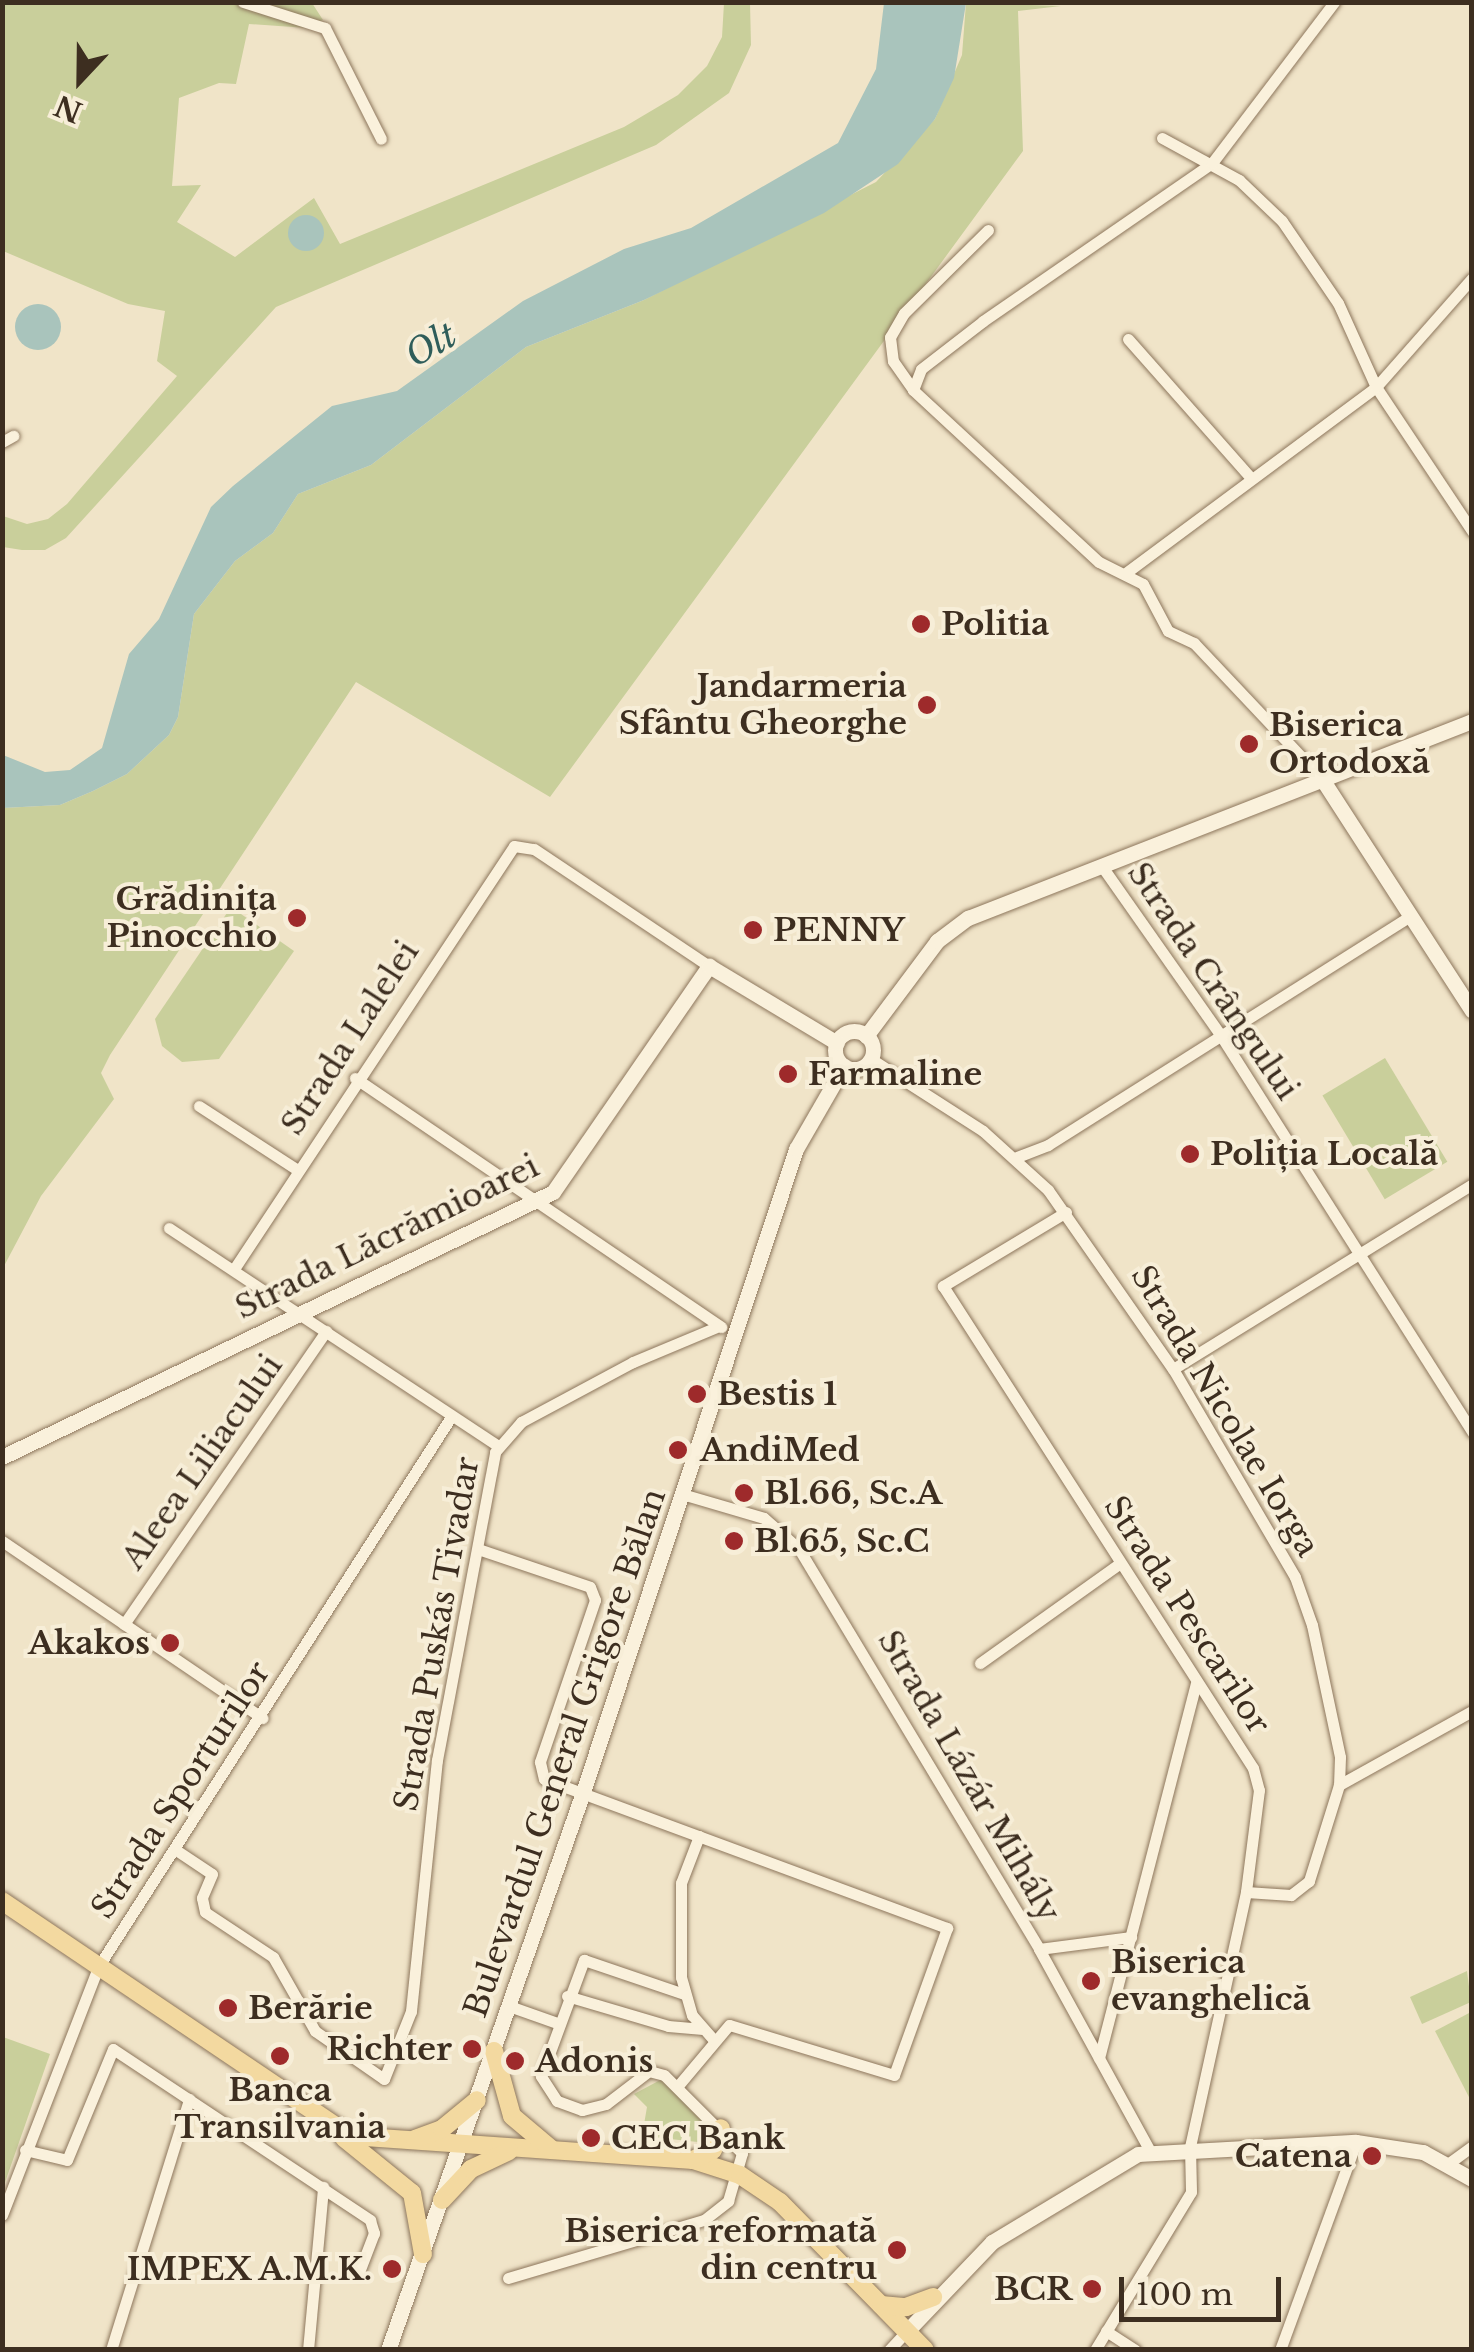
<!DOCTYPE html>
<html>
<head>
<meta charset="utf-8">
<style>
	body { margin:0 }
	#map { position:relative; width:1474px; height:2352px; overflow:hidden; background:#f0e4c8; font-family:"Libre Baskerville",serif }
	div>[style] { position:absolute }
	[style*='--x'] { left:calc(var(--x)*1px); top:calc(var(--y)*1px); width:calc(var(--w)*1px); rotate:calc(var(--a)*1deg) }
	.green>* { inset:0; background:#c9cf9b; transform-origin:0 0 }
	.water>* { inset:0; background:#a9c4bc }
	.round { border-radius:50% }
	.roads { filter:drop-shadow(0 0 2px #8d765c) drop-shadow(0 0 2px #8d765c) }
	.street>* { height:11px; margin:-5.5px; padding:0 5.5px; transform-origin:5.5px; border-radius:5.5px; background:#faf1dc }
	.secondary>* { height:15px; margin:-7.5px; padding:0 7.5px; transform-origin:7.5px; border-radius:7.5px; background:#faf1dc }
	.secondary>.ring { margin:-7.5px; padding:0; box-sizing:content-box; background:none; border:15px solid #faf1dc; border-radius:50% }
	.primary>* { height:18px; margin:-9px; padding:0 9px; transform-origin:9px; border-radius:9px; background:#f3d9a0 }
	.dots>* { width:28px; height:28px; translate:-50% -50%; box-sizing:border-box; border:5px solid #f7eed8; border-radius:50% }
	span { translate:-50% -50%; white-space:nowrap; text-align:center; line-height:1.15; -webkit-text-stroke:8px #f7eed8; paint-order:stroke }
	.poi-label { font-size:32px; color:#3d2e20; font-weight:700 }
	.left { translate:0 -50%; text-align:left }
	.right { translate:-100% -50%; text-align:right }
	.street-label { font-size:32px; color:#3d2e20 }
	.water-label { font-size:35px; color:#2f5d5a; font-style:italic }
	.frame { position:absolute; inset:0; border:5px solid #3d2e20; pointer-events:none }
	.north { position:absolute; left:30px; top:30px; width:100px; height:100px; -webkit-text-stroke:8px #f7eed8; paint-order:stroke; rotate:202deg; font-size:28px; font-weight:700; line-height:40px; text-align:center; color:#3d2e20 }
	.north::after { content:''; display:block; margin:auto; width:35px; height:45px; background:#3d2e20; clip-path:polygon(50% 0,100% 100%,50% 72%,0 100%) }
	.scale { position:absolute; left:1119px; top:2277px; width:162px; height:45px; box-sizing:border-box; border:5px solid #3d2e20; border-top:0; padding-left:12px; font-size:30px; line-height:35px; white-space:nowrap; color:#3d2e20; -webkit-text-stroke:8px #f7eed8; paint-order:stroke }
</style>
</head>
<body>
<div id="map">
	<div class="green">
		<div style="clip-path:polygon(3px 3px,312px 3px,323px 20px,307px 28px,249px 24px,236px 84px,219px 83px,179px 98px,172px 186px,201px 185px,177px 222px,235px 257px,314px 198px,340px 244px,624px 127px,678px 95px,707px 66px,722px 37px,724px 3px,750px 3px,751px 45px,729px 93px,656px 145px,276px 307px,66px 538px,45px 550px,22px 550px,3px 547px,3px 516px,27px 524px,48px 519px,67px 504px,177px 376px,157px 361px,165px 311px,128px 304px,3px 251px)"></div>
		<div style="clip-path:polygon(966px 3px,1061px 6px,1018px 11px,1023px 151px,550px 797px,356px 682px,110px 1055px,101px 1073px,114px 1099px,41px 1196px,3px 1268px,3px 808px,60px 805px,93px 791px,127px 774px,169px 735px,178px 717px,194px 614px,235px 561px,273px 533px,298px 494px,371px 465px,526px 347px,644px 300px,876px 182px,935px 119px,962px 55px)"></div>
		<div style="clip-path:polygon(231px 907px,294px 951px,219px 1059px,182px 1062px,162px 1046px,155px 1019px)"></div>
		<div style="left:1385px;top:1058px;width:121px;height:73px;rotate:59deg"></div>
		<div style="clip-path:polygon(1467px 1971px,1471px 2002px,1422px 2024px,1410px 1997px)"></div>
		<div style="clip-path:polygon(1471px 2012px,1471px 2101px,1435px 2031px)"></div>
		<div style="clip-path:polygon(3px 2037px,50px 2054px,3px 2188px,2px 2037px)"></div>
		<div style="clip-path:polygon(664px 2078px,715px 2133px,707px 2143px,642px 2136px,647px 2107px,634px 2094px)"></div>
	</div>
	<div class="water">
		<div style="clip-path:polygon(884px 3px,966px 3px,954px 78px,935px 119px,898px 164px,824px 213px,644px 300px,526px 347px,371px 465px,298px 494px,273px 533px,235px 561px,194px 614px,178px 717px,169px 735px,127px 774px,93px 791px,60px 805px,3px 808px,3px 755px,45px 772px,70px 770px,102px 748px,129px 654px,159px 619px,211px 507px,233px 486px,332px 406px,397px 391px,523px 301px,624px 249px,691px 228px,838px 143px,876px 69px)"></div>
		<div class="round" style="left:288px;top:215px;width:36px;height:36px"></div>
		<div class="round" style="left:15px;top:304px;width:46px;height:46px"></div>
	</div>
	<div class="roads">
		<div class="street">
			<div style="--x:243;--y:2;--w:86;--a:17.6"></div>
			<div style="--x:325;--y:28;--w:124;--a:63.2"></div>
			<div style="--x:1162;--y:138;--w:88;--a:28.6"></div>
			<div style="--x:1239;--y:180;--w:59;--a:43.6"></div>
			<div style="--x:1282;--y:221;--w:99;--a:55.7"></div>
			<div style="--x:1338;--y:303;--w:92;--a:65.7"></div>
			<div style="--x:1376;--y:387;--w:173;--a:56.3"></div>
			<div style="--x:988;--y:230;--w:118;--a:135.3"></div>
			<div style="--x:904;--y:313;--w:28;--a:120"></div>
			<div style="--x:890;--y:337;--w:24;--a:83"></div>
			<div style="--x:893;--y:361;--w:35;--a:55"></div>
			<div style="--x:913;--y:390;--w:253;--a:42.8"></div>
			<div style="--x:1099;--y:562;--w:49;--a:26.6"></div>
			<div style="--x:1143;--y:584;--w:53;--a:62"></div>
			<div style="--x:1168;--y:631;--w:29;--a:25"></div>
			<div style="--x:1194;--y:643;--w:187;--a:46.7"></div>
			<div style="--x:1128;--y:339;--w:184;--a:48.5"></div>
			<div style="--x:913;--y:390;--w:22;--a:-69"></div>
			<div style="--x:921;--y:369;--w:78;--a:-37.7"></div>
			<div style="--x:983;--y:321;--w:278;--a:-34.6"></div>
			<div style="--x:1212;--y:163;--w:202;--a:-52.8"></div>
			<div style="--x:2;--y:442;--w:13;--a:-29"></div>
			<div style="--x:1127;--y:572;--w:310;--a:-36.6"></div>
			<div style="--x:1376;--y:387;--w:145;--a:-48.6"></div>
			<div style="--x:1101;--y:865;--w:209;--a:54.9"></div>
			<div style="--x:1221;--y:1036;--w:469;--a:57.6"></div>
			<div style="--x:871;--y:1059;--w:133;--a:32.7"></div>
			<div style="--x:983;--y:1131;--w:88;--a:42.2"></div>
			<div style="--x:1048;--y:1190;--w:218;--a:55.1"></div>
			<div style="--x:1173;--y:1369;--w:241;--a:59.6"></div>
			<div style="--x:1295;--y:1577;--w:51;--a:70.5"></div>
			<div style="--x:1312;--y:1625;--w:135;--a:78"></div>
			<div style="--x:1340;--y:1757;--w:28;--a:92"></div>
			<div style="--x:1339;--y:1785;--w:101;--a:107.4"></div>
			<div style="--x:1309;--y:1881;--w:23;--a:142"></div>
			<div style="--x:1291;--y:1895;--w:45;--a:-176.2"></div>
			<div style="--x:355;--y:1078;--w:443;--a:34.2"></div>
			<div style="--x:199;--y:1106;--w:116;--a:33"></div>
			<div style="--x:1017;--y:1157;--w:33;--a:-21"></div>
			<div style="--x:1048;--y:1145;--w:428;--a:-32.3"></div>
			<div style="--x:1066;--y:1212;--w:144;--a:149"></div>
			<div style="--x:943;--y:1286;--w:573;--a:57.25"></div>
			<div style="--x:1253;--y:1768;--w:23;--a:75"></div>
			<div style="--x:1259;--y:1790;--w:103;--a:97.3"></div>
			<div style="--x:1246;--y:1892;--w:261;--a:102.4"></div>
			<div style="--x:1190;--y:2147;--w:45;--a:88.7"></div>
			<div style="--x:1191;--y:2192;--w:185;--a:121.3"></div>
			<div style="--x:169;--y:1228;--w:395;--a:33.5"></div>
			<div style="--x:234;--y:1269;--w:507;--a:-56.5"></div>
			<div style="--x:514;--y:846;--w:20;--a:9"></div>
			<div style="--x:534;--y:849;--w:211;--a:33.8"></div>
			<div style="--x:1173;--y:1369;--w:352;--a:-31.7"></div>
			<div style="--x:682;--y:1494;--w:85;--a:16.3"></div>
			<div style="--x:764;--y:1518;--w:47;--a:41.5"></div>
			<div style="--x:799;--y:1549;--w:466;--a:59"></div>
			<div style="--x:1039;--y:1949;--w:230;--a:61.2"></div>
			<div style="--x:2;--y:1541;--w:315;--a:34.2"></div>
			<div style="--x:478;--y:1549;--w:118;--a:18.7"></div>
			<div style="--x:590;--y:1587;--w:14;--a:69"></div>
			<div style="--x:595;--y:1600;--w:171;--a:108.8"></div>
			<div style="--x:540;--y:1762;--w:17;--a:77"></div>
			<div style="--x:544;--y:1779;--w:430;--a:20.3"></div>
			<div style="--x:947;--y:1928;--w:156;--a:109.8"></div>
			<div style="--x:894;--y:2075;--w:172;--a:-163.1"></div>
			<div style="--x:729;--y:2025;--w:81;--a:130"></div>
			<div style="--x:124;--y:1624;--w:356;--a:-55.4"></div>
			<div style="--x:980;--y:1663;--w:172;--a:-35.5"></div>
			<div style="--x:1339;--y:1785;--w:152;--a:-29.1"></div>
			<div style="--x:699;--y:1836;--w:50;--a:111"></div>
			<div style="--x:681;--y:1883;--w:94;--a:90"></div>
			<div style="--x:681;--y:1977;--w:40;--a:74"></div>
			<div style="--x:692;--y:2015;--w:32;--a:49"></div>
			<div style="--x:176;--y:1850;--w:43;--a:33.7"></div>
			<div style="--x:212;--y:1874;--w:26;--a:113"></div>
			<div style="--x:202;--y:1898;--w:14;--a:78"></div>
			<div style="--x:205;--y:1912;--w:82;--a:33.5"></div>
			<div style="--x:273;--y:1957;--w:85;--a:60.4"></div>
			<div style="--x:315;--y:2031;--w:84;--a:34.8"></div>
			<div style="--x:384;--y:2079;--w:73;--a:-68.3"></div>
			<div style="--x:411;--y:2011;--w:252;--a:-84.1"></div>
			<div style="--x:437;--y:1760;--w:313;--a:-79.3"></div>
			<div style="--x:495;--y:1452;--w:40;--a:-49"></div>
			<div style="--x:521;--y:1422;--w:127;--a:-28.2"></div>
			<div style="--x:633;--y:1362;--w:93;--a:-22.7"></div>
			<div style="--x:1039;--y:1949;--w:93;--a:-7.4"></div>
			<div style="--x:567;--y:1996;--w:105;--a:16.5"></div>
			<div style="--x:668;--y:2026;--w:35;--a:5"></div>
			<div style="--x:509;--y:2006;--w:51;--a:19.5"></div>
			<div style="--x:1099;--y:2058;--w:388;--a:-75.5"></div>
			<div style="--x:25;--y:2150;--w:43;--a:13.4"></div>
			<div style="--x:67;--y:2160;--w:120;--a:-67.5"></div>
			<div style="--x:113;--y:2049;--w:309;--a:33.6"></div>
			<div style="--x:370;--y:2220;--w:14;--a:73"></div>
			<div style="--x:374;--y:2233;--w:42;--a:111"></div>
			<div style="--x:1449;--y:2163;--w:29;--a:-36"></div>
			<div style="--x:2;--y:2215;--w:266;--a:-68.8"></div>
			<div style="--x:98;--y:1967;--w:654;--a:-57.31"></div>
			<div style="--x:508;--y:2278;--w:204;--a:-16.5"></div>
			<div style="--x:704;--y:2220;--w:31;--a:-38"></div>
			<div style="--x:728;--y:2201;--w:50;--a:-73.7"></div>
			<div style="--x:742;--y:2153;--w:110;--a:-135"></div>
			<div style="--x:664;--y:2075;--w:16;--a:-165"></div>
			<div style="--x:649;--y:2071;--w:54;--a:142.5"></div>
			<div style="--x:606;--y:2104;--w:25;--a:166"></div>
			<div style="--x:582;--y:2110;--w:27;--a:-160"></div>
			<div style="--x:557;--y:2101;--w:30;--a:-123"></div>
			<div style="--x:541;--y:2076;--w:124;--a:-69.7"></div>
			<div style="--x:584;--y:1960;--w:106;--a:18.8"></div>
			<div style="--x:1106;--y:2331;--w:35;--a:33"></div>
			<div style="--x:111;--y:2350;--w:263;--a:-72.7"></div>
			<div style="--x:308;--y:2350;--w:164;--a:-84.7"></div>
			<div style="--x:889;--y:2350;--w:26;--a:-47"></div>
			<div style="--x:1280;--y:2350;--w:221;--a:-69.9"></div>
		</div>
		<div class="secondary">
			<div style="--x:1322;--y:779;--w:276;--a:57.1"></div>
			<div class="ring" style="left:835px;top:1031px;width:23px;height:23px"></div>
			<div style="--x:866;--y:1036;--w:119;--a:-53.2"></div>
			<div style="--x:937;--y:941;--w:39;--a:-37"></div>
			<div style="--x:968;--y:918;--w:541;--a:-21.35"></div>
			<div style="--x:2;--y:1457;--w:611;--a:-25.68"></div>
			<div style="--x:553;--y:1192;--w:275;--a:-55.4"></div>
			<div style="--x:709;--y:966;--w:149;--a:31"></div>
			<div style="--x:907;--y:2331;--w:123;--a:-46.3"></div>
			<div style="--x:992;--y:2242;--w:170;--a:-31.1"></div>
			<div style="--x:1138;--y:2154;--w:218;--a:-3.2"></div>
			<div style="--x:1356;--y:2142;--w:68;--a:8.5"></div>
			<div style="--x:1423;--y:2152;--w:56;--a:28.9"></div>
			<div style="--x:388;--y:2350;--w:588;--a:-70.73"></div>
			<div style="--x:582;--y:1795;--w:681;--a:-71.67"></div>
			<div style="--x:796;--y:1149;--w:96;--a:-60"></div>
		</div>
		<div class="primary">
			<div style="--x:2;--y:1901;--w:421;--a:34"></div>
			<div style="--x:351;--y:2136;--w:343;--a:4"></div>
			<div style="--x:693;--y:2160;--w:49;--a:17.7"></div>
			<div style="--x:740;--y:2175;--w:48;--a:34"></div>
			<div style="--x:780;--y:2202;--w:207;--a:45.6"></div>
			<div style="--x:494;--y:2051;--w:67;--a:74.5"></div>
			<div style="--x:512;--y:2116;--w:50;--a:40.1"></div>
			<div style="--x:344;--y:2138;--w:87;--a:39"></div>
			<div style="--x:412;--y:2193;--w:62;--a:79.8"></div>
			<div style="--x:415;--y:2139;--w:29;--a:-20"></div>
			<div style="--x:442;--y:2129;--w:45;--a:-39.6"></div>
			<div style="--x:693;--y:2160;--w:22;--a:-27"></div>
			<div style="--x:713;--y:2150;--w:23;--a:-70"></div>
			<div style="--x:442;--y:2200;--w:42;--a:-46.9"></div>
			<div style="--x:471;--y:2169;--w:42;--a:-25.3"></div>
			<div style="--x:881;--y:2305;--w:25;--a:5"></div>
			<div style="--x:906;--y:2307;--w:29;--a:-20"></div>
		</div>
	</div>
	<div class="dots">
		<div style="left:921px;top:624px;background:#9e2a2b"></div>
		<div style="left:927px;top:705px;background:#9e2a2b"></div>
		<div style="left:1249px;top:744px;background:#9e2a2b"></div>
		<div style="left:297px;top:918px;background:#9e2a2b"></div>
		<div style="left:753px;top:930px;background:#9e2a2b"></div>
		<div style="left:788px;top:1074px;background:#9e2a2b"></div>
		<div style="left:1190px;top:1154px;background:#9e2a2b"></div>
		<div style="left:697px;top:1394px;background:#9e2a2b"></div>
		<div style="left:678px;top:1450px;background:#9e2a2b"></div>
		<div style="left:744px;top:1493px;background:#9e2a2b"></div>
		<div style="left:734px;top:1541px;background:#9e2a2b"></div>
		<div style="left:170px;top:1643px;background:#9e2a2b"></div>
		<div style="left:1091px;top:1981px;background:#9e2a2b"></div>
		<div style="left:228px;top:2008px;background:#9e2a2b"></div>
		<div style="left:472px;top:2049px;background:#9e2a2b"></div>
		<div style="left:280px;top:2056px;background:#9e2a2b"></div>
		<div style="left:515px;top:2061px;background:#9e2a2b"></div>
		<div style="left:591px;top:2138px;background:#9e2a2b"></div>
		<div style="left:1372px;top:2156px;background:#9e2a2b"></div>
		<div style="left:897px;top:2250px;background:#9e2a2b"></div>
		<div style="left:392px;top:2269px;background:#9e2a2b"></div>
		<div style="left:1092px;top:2289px;background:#9e2a2b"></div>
	</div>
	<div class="poi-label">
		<span class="left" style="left:941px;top:624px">Politia</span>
		<span class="right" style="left:907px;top:705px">Jandarmeria<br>Sfântu Gheorghe</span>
		<span class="left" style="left:1269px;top:744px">Biserica<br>Ortodoxă</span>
		<span class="right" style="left:277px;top:918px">Grădinița<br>Pinocchio</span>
		<span class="left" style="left:773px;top:930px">PENNY</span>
		<span class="left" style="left:808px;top:1074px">Farmaline</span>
		<span class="left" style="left:1210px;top:1154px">Poliția Locală</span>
		<span class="left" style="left:717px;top:1394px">Bestis 1</span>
		<span class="left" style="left:700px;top:1450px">AndiMed</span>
		<span class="left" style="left:764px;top:1493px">Bl.66, Sc.A</span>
		<span class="left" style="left:754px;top:1541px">Bl.65, Sc.C</span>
		<span class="right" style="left:150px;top:1643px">Akakos</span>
		<span class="left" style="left:1111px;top:1981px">Biserica<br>evanghelică</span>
		<span class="left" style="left:248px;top:2008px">Berărie</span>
		<span class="right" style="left:452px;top:2049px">Richter</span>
		<span class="left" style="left:535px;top:2061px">Adonis</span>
		<span style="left:280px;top:2109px">Banca<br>Transilvania</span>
		<span class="left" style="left:611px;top:2138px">CEC Bank</span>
		<span class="right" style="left:1352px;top:2156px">Catena</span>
		<span class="right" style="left:877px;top:2250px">Biserica reformată<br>din centru</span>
		<span class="right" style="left:372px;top:2269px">IMPEX A.M.K.</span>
		<span class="right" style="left:1072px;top:2289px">BCR</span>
	</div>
	<div class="street-label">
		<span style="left:1213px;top:981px;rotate:56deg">Strada Crângului</span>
		<span style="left:350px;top:1038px;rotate:-57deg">Strada Lalelei</span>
		<span style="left:387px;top:1237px;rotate:-26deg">Strada Lăcrămioarei</span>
		<span style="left:1225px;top:1411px;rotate:59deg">Strada Nicolae Iorga</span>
		<span style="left:202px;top:1462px;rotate:-55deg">Aleea Liliacului</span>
		<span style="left:1187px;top:1615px;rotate:57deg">Strada Pescarilor</span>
		<span style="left:437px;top:1634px;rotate:-80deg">Strada Puskás Tivadar</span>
		<span style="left:565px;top:1753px;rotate:-71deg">Bulevardul General Grigore Bălan</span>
		<span style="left:969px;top:1776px;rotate:60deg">Strada Lázár Mihály</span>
		<span style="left:181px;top:1790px;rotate:-57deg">Strada Sporturilor</span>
	</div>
	<div class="water-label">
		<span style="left:431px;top:345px;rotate:-30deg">Olt</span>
	</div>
	<div class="frame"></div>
	<div class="north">N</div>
	<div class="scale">100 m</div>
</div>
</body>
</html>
